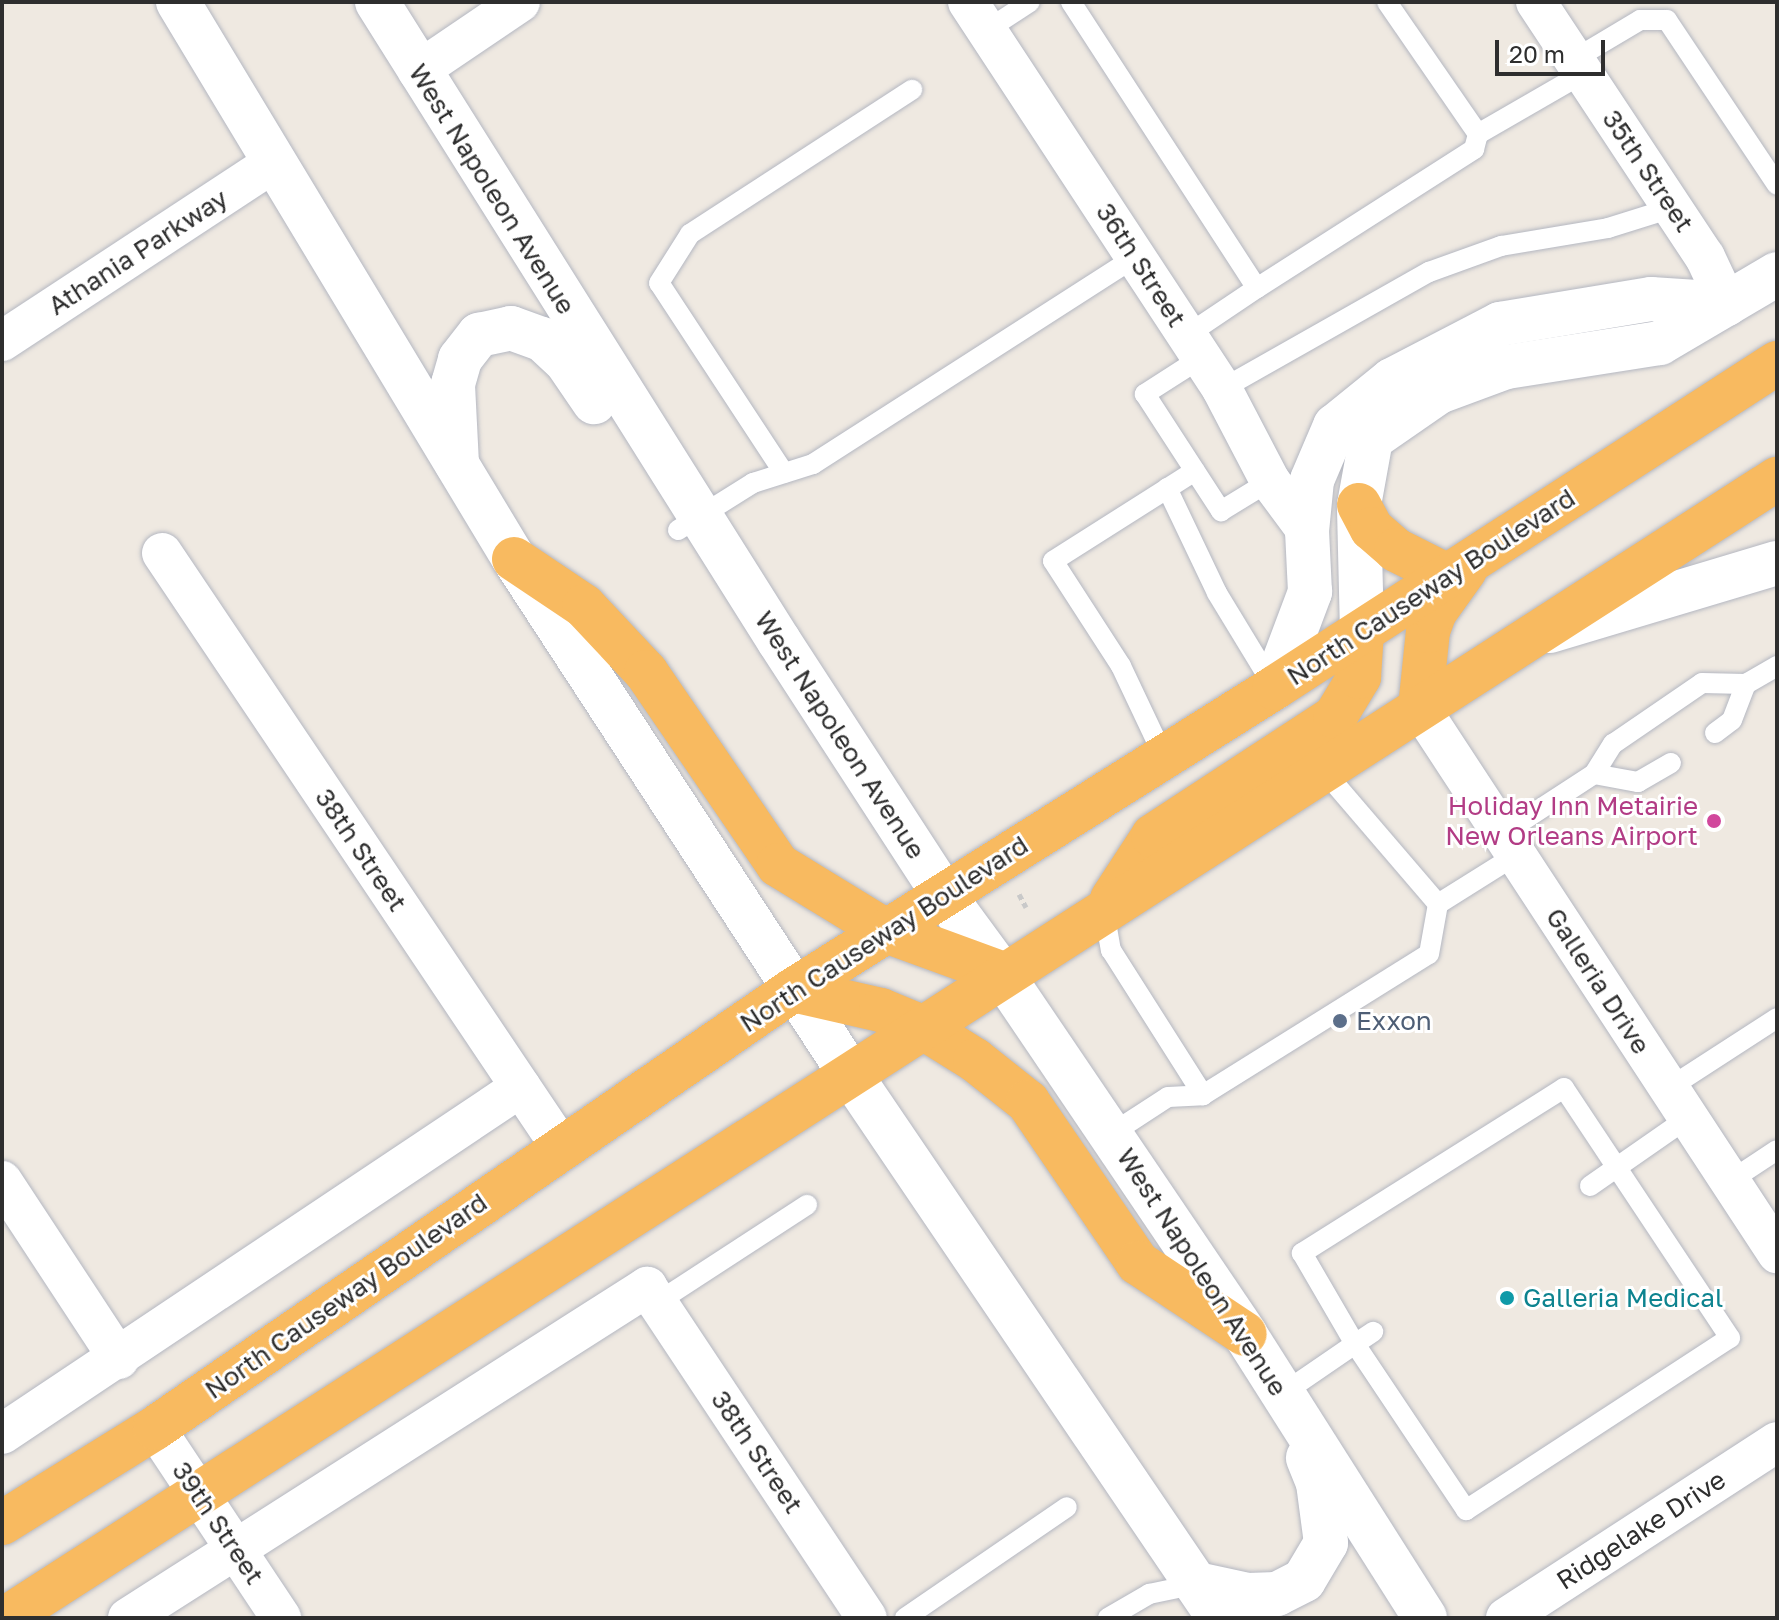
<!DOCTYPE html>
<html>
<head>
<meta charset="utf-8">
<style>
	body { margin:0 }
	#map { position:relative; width:1779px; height:1620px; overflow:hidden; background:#efe9e1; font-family:"Golos Text",sans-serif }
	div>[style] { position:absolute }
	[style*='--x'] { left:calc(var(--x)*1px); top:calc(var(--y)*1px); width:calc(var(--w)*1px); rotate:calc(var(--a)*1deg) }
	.path>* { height:5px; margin-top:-2.5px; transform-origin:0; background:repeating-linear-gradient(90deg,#c9c9c9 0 6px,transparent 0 10px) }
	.roads { filter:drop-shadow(0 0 2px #b4b7c1) drop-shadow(0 0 2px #b4b7c1) }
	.service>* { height:20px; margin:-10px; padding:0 10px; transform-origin:10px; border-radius:10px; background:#fff }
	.minor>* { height:40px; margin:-20px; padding:0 20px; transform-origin:20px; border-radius:20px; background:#fff }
	.tertiary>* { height:44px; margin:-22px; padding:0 22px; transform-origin:22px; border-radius:22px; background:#fff }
	.secondary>* { height:44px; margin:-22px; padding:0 22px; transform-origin:22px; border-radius:22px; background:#fff }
	.trunk>* { height:44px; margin:-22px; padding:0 22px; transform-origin:22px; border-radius:22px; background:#f8ba60 }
	.dots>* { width:22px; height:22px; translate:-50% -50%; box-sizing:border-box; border:4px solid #fff; border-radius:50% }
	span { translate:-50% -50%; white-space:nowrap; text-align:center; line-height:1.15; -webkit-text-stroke:6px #fff; paint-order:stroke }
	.street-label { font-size:26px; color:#2e2e2e }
	.hotel-label { font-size:26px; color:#b23c85 }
	.right { translate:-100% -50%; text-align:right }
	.service-label { font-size:26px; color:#4e5e75 }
	.left { translate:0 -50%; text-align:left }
	.culture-label { font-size:26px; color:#0d838f }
	.frame { position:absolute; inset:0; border:4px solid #2e2e2e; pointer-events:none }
	.scale { position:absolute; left:1495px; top:40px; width:110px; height:36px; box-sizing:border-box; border:4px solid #2e2e2e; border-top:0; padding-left:10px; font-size:24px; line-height:28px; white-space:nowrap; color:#2e2e2e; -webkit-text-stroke:6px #fff; paint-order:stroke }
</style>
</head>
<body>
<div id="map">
	<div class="path">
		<div style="--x:1019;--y:894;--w:15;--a:62"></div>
	</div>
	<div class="roads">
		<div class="service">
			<div style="--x:1071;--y:2;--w:341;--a:57"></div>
			<div style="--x:1257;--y:288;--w:84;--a:146.1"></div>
			<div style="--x:987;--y:30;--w:51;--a:-33.1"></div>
			<div style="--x:1573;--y:60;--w:78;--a:-30.8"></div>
			<div style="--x:1640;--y:20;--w:27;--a:0"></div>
			<div style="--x:1667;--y:20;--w:198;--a:56.3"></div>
			<div style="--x:1478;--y:134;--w:120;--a:-30"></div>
			<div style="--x:1257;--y:288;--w:258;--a:-32.6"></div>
			<div style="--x:1474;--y:149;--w:16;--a:-75"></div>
			<div style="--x:1478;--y:134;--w:160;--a:-124.6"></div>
			<div style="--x:1201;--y:358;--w:67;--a:147.3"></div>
			<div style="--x:1145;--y:394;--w:140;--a:57"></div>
			<div style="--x:1221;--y:511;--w:57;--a:-31.5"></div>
			<div style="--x:1222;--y:389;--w:238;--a:-29.5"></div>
			<div style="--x:1429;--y:272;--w:77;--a:-19.9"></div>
			<div style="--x:1501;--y:246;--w:109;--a:-9.5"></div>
			<div style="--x:1608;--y:228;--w:67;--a:-17.4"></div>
			<div style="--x:784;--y:473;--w:227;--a:-123.3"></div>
			<div style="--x:659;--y:283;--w:58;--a:-57.7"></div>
			<div style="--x:690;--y:234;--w:265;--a:-33"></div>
			<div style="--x:1167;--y:488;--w:116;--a:64.5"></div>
			<div style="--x:1217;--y:593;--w:108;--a:58.7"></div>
			<div style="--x:678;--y:530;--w:89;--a:-32.1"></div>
			<div style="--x:753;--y:483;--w:63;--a:-17.6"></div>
			<div style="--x:813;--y:464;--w:383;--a:-32.7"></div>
			<div style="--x:1715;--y:733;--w:21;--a:-37"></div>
			<div style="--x:1732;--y:720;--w:39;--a:-69"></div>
			<div style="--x:1164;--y:757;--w:101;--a:-115.3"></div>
			<div style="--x:1121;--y:666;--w:125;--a:-122.9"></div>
			<div style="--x:1053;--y:561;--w:168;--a:-32.4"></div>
			<div style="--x:1324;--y:771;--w:175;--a:49.4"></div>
			<div style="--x:1594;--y:774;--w:45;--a:10.3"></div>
			<div style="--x:1638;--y:782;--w:38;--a:-30"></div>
			<div style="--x:1502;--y:834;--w:110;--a:-33.1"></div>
			<div style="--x:1594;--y:774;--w:36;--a:-58"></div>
			<div style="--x:1613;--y:744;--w:108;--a:-34.4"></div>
			<div style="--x:1702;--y:683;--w:44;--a:1.3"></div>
			<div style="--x:1746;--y:684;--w:36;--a:-30"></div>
			<div style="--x:1104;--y:911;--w:40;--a:80"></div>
			<div style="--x:1111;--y:950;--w:172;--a:57.6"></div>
			<div style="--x:1669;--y:1088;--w:129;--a:-32.9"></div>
			<div style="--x:1111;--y:1134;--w:68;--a:-33"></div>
			<div style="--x:1168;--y:1097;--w:35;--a:-3"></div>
			<div style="--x:1203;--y:1095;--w:266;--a:-32"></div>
			<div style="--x:1429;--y:954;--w:51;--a:-79.8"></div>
			<div style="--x:1438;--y:904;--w:92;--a:-32.1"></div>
			<div style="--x:1730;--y:1181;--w:56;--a:-33.4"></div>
			<div style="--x:1590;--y:1186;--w:119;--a:-34.8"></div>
			<div style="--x:658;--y:1302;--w:178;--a:-33.1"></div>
			<div style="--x:1282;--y:1394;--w:88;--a:-34.4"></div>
			<div style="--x:1355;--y:1344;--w:200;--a:56.2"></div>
			<div style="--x:1466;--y:1510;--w:315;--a:-33.1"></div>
			<div style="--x:1730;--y:1338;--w:300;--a:-123.6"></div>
			<div style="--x:1564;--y:1088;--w:310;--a:147.8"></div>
			<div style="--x:1302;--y:1253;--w:105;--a:59.8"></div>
			<div style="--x:1355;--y:1344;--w:22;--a:-34"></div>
			<div style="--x:905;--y:1618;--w:196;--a:-34.4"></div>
			<div style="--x:1108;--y:1618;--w:48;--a:-30.3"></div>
			<div style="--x:1149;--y:1594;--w:49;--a:-11.8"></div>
		</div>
		<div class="minor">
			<div style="--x:968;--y:2;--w:463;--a:56.7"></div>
			<div style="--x:1222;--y:389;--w:104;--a:62.4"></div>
			<div style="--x:1270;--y:481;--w:62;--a:53.5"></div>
			<div style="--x:1536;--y:2;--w:306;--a:56.5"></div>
			<div style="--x:1705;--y:257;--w:52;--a:64.9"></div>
			<div style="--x:418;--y:71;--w:123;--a:-34.1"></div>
			<div style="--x:2;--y:341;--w:324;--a:-33.3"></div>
			<div style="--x:162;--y:553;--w:716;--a:56.11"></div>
			<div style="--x:1420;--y:708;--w:652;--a:56.77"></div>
			<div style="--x:2;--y:1181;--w:213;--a:56.7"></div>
			<div style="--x:155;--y:1428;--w:228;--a:56.4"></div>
			<div style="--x:2;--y:1434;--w:624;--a:-33.77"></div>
			<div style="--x:128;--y:1618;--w:616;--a:-32.53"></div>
			<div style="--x:647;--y:1287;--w:397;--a:56.4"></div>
			<div style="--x:1506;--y:1618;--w:323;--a:-33"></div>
		</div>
		<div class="tertiary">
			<div style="--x:1550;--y:631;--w:237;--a:-16.7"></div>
			<div style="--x:1362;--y:632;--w:127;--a:-91.4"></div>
			<div style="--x:1359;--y:505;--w:67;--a:-79.7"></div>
			<div style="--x:1371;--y:439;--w:83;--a:-34.7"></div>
			<div style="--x:1439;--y:392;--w:72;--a:-20.5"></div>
			<div style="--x:1506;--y:367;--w:156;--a:-8.9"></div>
			<div style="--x:1660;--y:343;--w:136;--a:-30.5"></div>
			<div style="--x:1274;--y:688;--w:103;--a:-69.4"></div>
			<div style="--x:1310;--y:592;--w:61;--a:-92.8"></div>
			<div style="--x:1307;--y:531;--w:51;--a:-84.4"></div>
			<div style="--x:1312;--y:480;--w:59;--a:-66.9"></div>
			<div style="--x:1335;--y:426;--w:73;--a:-38.9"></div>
			<div style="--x:1392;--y:380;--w:122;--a:-27.4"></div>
			<div style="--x:1500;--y:324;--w:153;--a:-9.4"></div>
			<div style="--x:1651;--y:299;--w:76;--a:3.8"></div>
			<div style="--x:1001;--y:973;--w:436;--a:55.9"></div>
			<div style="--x:1245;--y:1334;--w:336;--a:57.6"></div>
			<div style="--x:852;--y:1077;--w:654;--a:55.85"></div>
			<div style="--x:1197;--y:1584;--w:52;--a:12.2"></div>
			<div style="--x:1248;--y:1595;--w:29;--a:-2"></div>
			<div style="--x:1277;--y:1594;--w:30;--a:-27"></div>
			<div style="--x:1304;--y:1580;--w:43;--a:-59.3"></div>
			<div style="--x:1326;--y:1543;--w:61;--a:-97.6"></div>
			<div style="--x:1318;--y:1483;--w:27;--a:-112"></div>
		</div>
		<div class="secondary">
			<div style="--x:178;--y:2;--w:650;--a:58.9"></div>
			<div style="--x:514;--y:559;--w:619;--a:56.88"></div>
			<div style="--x:377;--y:2;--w:755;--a:57.83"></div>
			<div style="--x:779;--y:641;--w:302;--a:57"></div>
			<div style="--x:943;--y:894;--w:98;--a:53.7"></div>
			<div style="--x:457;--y:464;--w:80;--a:-92.9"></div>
			<div style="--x:453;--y:384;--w:26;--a:-74"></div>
			<div style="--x:460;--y:359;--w:31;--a:-52"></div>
			<div style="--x:479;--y:335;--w:33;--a:-12"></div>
			<div style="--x:511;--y:328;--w:33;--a:20"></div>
			<div style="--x:542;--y:339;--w:33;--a:43"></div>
			<div style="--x:566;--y:361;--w:50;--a:55.7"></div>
		</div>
		<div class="trunk">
			<div style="--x:1359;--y:505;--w:27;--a:62"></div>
			<div style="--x:1372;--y:529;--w:32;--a:41"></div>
			<div style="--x:1396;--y:550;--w:54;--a:26.6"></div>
			<div style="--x:514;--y:559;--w:84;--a:33.9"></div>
			<div style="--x:584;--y:606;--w:91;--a:46.8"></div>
			<div style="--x:646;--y:672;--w:234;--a:55.6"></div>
			<div style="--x:778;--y:865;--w:127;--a:31.4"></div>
			<div style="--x:886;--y:931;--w:122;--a:20.1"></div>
			<div style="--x:1420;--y:708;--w:77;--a:-84.1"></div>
			<div style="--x:1428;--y:631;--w:20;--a:-70"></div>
			<div style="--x:1435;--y:612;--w:52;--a:-54.5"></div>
			<div style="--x:1112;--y:899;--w:75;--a:-56.9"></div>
			<div style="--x:1153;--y:836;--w:217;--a:-33.2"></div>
			<div style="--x:1335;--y:717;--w:47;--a:-59"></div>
			<div style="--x:1359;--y:677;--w:45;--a:-86.2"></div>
			<div style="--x:793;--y:990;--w:90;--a:12.8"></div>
			<div style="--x:881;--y:1010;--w:44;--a:22.5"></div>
			<div style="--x:922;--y:1027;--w:62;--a:31.9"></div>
			<div style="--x:975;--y:1060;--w:68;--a:38.4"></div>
			<div style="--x:1028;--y:1102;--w:195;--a:55.7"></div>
			<div style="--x:1138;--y:1263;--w:128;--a:33.6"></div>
			<div style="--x:2;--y:1523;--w:180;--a:-31.8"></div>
			<div style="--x:155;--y:1428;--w:774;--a:-34.47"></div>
			<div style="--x:793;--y:990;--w:568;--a:-32.12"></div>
			<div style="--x:1274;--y:688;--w:599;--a:-32.87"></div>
			<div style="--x:6;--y:1618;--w:2106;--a:-32.75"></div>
		</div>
	</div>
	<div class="dots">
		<div style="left:1714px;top:821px;background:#d1479c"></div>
		<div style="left:1340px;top:1021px;background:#5c6f8a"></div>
		<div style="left:1507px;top:1298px;background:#0f9aa8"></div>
	</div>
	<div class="street-label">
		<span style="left:1648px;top:171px;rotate:56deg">35th Street</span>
		<span style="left:492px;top:189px;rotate:58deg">West Napoleon Avenue</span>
		<span style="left:138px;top:252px;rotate:-33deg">Athania Parkway</span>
		<span style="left:1141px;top:265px;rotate:57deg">36th Street</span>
		<span style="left:1431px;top:587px;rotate:-33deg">North Causeway Boulevard</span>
		<span style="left:840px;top:735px;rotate:57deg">West Napoleon Avenue</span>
		<span style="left:361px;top:850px;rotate:56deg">38th Street</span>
		<span style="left:884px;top:934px;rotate:-33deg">North Causeway Boulevard</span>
		<span style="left:1598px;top:981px;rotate:57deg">Galleria Drive</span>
		<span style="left:1202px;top:1272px;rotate:57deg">West Napoleon Avenue</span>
		<span style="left:346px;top:1296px;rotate:-35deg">North Causeway Boulevard</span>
		<span style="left:757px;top:1452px;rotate:56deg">38th Street</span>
		<span style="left:218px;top:1523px;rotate:56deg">39th Street</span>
		<span style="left:1641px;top:1530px;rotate:-33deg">Ridgelake Drive</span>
	</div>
	<div class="hotel-label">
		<span class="right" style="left:1698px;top:821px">Holiday Inn Metairie<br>New Orleans Airport</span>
	</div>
	<div class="service-label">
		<span class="left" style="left:1356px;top:1021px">Exxon</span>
	</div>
	<div class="culture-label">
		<span class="left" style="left:1523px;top:1298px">Galleria Medical</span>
	</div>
	<div class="frame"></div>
	<div class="scale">20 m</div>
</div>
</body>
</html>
